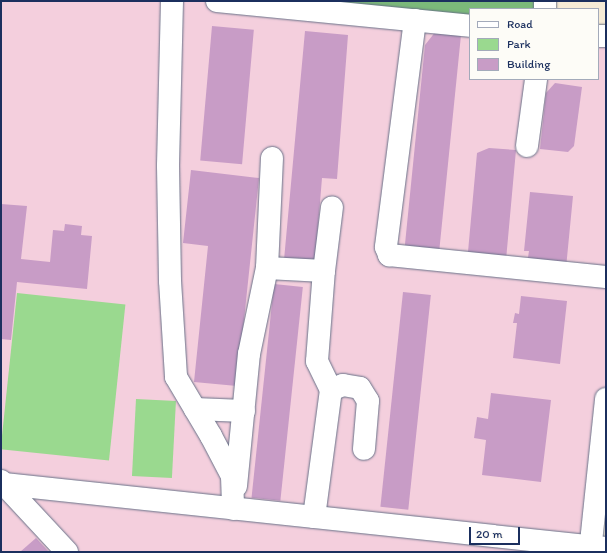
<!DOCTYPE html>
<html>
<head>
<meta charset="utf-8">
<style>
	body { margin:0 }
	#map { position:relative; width:607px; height:553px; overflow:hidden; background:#f6ebd6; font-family:Itim,sans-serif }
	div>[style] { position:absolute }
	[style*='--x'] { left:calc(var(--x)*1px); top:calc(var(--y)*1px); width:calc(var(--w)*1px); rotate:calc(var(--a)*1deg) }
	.built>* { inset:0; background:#f4cfdd }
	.green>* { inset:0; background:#9ad98f; transform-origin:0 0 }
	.forest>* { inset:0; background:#7bb97a }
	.building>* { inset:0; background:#c89cc6; transform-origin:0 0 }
	.roads { filter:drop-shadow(0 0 1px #687188) drop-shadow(0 0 1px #687188) }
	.minor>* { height:22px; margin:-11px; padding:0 11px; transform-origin:11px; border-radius:11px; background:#fff }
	span { translate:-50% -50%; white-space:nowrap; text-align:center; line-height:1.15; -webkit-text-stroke:3px #fdfcf7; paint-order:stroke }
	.frame { position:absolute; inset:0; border:2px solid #1b2f5e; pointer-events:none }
	.legend { position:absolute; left:469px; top:8px; width:130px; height:72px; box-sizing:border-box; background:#fdfcf7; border:1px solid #a3aaba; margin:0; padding:5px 7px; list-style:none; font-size:12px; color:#1b2f5e }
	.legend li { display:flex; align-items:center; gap:8px; height:20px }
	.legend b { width:20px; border:1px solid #a3aaba }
	.scale { position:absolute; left:469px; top:527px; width:51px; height:18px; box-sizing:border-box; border:2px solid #1b2f5e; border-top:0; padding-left:5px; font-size:12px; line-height:14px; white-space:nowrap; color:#1b2f5e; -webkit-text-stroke:3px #fdfcf7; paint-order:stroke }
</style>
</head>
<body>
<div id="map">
	<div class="built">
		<div style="clip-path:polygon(1px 1px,265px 1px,470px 22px,470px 79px,598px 79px,598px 35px,606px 36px,606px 493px,601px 552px,1px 552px)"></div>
	</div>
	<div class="green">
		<div style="left:17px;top:293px;width:109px;height:157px;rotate:6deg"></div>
		<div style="left:136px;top:399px;width:40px;height:77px;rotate:3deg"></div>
	</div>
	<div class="forest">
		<div style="clip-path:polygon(258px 1px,545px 1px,545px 9px,470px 9px,470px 23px)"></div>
	</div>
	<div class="building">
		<div style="left:212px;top:26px;width:42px;height:135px;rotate:5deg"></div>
		<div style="clip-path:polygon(305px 31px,348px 35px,337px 179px,322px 178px,315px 263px,284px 260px)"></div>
		<div style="clip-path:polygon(436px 31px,461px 35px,439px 253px,404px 254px,425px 45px)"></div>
		<div style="clip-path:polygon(555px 83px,582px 87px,574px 146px,568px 152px,540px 149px,546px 93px)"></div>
		<div style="clip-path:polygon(489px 148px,516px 150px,506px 260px,467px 263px,477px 153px)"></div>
		<div style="clip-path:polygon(191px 170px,259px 178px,237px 386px,194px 382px,208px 246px,183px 243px)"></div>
		<div style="clip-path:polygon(530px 192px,573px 196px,566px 268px,527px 264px,529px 251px,524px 251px)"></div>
		<div style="clip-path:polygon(1px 204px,27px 206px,21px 259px,50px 262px,53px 230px,64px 231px,65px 224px,82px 226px,81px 235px,92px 236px,87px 289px,17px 282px,11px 340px,1px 339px)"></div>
		<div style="left:274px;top:284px;width:29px;height:215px;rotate:6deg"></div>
		<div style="left:403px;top:292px;width:28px;height:216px;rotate:6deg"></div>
		<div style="clip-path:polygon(521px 296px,567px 301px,560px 364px,513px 358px,517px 323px,513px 323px,515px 313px,519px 314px)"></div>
		<div style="clip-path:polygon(491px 393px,551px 400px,541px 482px,482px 475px,486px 440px,474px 438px,477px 417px,488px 419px)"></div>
		<div style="clip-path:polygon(36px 538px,49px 552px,20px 552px)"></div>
	</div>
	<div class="roads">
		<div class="minor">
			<div style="--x:172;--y:1;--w:165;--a:91.4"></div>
			<div style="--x:168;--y:166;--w:115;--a:89"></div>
			<div style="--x:170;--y:281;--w:96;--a:86.4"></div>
			<div style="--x:176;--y:377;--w:69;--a:59.3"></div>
			<div style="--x:211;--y:436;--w:45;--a:62.3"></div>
			<div style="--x:232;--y:476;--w:33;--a:88"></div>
			<div style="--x:217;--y:1;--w:254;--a:5.6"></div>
			<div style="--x:545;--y:9;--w:8;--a:-90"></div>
			<div style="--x:415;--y:20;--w:229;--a:97.3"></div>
			<div style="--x:386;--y:247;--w:9;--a:69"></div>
			<div style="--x:389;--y:255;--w:218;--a:5.8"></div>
			<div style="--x:598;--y:36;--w:8;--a:0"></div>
			<div style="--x:527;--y:146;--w:68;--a:-82.3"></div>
			<div style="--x:267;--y:268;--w:57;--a:3"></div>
			<div style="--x:331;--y:390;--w:13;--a:-23"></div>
			<div style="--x:343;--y:385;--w:17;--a:10"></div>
			<div style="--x:360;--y:388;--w:15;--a:58"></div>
			<div style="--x:368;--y:401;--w:48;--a:94.8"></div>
			<div style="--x:195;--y:409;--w:49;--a:2.3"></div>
			<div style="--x:1;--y:481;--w:97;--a:47.1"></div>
			<div style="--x:4;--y:484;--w:605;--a:6.07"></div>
			<div style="--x:236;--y:486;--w:133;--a:-84.4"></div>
			<div style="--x:249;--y:354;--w:88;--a:-78.2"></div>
			<div style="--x:267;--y:268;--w:110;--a:-87.4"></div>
			<div style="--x:314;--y:517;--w:128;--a:-82.4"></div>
			<div style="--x:331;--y:390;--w:32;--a:-116"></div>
			<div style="--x:317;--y:361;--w:90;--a:-85.6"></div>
			<div style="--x:324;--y:271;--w:64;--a:-82.9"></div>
			<div style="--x:590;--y:552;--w:154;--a:-84"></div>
		</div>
	</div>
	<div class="frame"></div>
	<ul class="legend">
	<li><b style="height:5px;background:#fff"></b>Road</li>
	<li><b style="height:11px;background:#9ad98f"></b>Park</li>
	<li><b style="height:11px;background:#c89cc6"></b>Building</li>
	</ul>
	<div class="scale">20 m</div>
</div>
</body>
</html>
